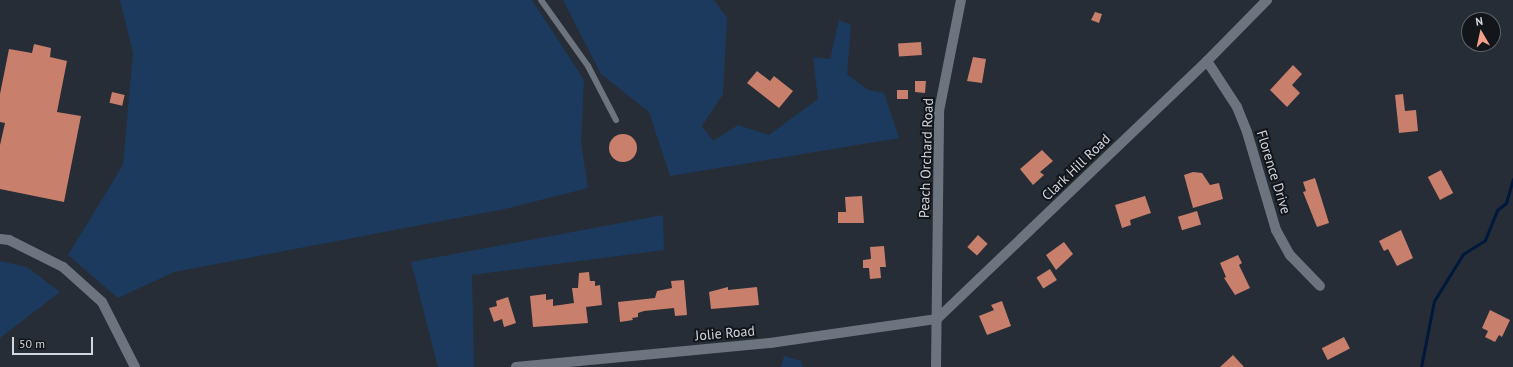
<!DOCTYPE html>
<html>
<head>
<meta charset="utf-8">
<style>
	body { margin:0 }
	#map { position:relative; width:1513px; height:367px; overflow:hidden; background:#262d36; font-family:"PT Sans",sans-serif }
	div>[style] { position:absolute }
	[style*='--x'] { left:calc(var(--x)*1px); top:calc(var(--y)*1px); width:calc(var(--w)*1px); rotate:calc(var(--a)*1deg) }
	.green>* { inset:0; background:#1c3a5e }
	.stream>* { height:3px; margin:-1.5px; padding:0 1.5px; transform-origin:1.5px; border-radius:1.5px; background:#00183c }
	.building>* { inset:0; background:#c87f6b; transform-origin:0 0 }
	.round { border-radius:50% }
	.lane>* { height:6px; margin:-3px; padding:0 3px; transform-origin:3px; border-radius:3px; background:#6c757f }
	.street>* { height:10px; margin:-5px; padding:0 5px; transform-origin:5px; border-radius:5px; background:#6c757f }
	span { translate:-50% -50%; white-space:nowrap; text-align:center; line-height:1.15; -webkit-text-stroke:4px #121519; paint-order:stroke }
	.street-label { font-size:14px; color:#d3d7dd }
	.north { position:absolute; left:1461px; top:12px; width:40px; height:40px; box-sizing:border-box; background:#121519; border:1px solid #5f6367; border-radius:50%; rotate:351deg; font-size:11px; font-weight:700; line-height:16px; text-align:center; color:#d3d7dd }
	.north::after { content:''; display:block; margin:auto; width:14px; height:18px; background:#f49e87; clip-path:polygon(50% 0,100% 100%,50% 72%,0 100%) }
	.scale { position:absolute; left:12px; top:337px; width:81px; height:18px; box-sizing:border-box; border:2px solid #d3d7dd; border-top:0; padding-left:5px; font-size:12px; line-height:14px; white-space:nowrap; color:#d3d7dd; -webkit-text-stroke:3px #121519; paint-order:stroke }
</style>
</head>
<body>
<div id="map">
	<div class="green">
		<div style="clip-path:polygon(120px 0,532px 0,584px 80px,581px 142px,588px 188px,505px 209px,174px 272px,118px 298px,68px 255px,123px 165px,133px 53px)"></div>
		<div style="clip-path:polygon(563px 0,714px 0,727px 18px,723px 94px,702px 126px,713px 141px,738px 125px,769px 135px,818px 99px,813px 57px,830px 59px,839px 20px,851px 25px,847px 74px,868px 90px,884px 93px,899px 138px,670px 176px,649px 112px,601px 74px)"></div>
		<div style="clip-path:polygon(663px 215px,664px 250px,472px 275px,474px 367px,438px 367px,411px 262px)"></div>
		<div style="clip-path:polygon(0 261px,27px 267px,60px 292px,0 338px)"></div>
		<div style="clip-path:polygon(784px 356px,801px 361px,803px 367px,781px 367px)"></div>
	</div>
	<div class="stream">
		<div style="--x:1421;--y:367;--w:67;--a:-78.9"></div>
		<div style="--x:1434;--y:301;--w:55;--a:-58.3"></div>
		<div style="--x:1463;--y:254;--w:26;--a:-32"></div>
		<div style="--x:1485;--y:240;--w:32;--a:-68"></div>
		<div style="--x:1497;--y:210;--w:11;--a:-38"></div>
		<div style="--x:1506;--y:203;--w:25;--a:-74"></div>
	</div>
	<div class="building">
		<div style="clip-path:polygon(1095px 12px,1102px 14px,1099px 23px,1091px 20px)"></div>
		<div style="left:921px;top:42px;width:13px;height:23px;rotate:86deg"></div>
		<div style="clip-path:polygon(34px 44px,51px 48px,50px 57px,67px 61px,57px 112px,81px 116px,64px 202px,0 189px,0 145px,5px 123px,0 122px,0 94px,9px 49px,32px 53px)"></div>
		<div style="clip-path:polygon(973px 57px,986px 59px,982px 83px,967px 81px)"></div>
		<div style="clip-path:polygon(1293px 65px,1302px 74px,1292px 85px,1300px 93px,1287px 107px,1270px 90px)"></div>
		<div style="clip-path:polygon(757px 71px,770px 81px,774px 76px,793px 91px,779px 108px,747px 83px)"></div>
		<div style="clip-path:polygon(915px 81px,926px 81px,925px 93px,915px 92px)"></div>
		<div style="left:897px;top:90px;width:11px;height:9px"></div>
		<div style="left:112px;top:92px;width:13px;height:11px;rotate:13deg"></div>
		<div style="clip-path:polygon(1403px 94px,1405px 111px,1416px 110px,1418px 131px,1399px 133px,1395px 95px)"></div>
		<div class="round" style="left:609px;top:134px;width:28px;height:28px"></div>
		<div style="clip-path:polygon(1042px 150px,1053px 161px,1040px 172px,1044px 175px,1033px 185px,1020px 169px)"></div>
		<div style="left:1441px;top:170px;width:26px;height:15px;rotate:62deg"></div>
		<div style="clip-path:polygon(1193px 172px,1202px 173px,1210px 185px,1219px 183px,1223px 199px,1193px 208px,1184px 175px)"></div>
		<div style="clip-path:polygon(1315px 178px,1329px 223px,1317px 227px,1303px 192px,1306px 191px,1303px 182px)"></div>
		<div style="clip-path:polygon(862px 196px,864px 223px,838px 223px,838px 212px,846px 212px,845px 197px)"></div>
		<div style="clip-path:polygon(1145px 196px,1151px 213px,1130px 220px,1131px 225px,1122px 228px,1115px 205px)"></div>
		<div style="left:1197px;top:211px;width:14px;height:20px;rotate:73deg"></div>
		<div style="clip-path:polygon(1401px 230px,1413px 258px,1397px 266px,1388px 249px,1384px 251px,1379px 241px)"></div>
		<div style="left:978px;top:235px;width:13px;height:16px;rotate:42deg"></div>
		<div style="clip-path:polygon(1064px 242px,1073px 254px,1056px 270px,1046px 255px)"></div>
		<div style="clip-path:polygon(884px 246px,886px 267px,880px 267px,881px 278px,870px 279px,869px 268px,863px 268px,863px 260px,871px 259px,870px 247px)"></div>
		<div style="clip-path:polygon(1238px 255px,1242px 263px,1239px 265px,1250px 288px,1235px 295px,1224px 278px,1226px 277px,1220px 263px)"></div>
		<div style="left:1050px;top:269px;width:13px;height:16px;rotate:58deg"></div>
		<div style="clip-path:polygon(589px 272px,590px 281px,595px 281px,595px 286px,600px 285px,602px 305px,586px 307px,588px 323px,533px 327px,530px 296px,546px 294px,546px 300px,553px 299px,553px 306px,574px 303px,572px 288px,578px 288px,579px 273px)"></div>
		<div style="clip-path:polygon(684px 280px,687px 315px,675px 316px,674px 308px,644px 311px,638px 313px,638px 317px,632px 318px,633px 320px,620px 322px,618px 302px,655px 298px,657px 291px,672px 288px,671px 281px)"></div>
		<div style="clip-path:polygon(728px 287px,728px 290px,757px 287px,759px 305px,711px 309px,709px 292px)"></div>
		<div style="clip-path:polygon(508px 297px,516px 323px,504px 327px,502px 319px,494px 322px,489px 308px,497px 306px,496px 301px)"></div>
		<div style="clip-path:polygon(1002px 301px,1011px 326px,987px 335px,979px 316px,994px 310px,991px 305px)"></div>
		<div style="clip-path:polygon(1490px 310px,1510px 320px,1502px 337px,1499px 335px,1495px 342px,1485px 337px,1488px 331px,1482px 328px)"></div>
		<div style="left:1344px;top:337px;width:13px;height:25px;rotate:63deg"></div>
		<div style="clip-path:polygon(1233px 355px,1244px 367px,1220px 367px)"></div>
	</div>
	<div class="lane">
		<div style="--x:541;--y:0;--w:81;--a:54.5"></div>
		<div style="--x:588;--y:66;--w:61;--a:62.6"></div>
	</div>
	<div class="street">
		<div style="--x:1207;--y:61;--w:55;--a:56.9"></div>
		<div style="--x:1237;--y:107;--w:27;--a:68"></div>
		<div style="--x:1247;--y:132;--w:102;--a:73.5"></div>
		<div style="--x:1276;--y:230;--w:29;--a:61"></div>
		<div style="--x:1290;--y:255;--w:43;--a:45.9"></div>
		<div style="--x:0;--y:239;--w:9;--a:6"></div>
		<div style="--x:9;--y:240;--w:60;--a:26.6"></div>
		<div style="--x:63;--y:267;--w:52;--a:41.9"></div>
		<div style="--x:102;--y:302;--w:73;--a:63.1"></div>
		<div style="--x:937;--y:319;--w:373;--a:-43.7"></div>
		<div style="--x:1207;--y:61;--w:86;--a:-45.5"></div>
		<div style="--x:516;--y:367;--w:255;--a:-5.4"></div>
		<div style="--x:770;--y:343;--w:169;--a:-8.2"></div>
		<div style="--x:936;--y:367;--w:256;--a:-89.3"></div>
		<div style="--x:939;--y:111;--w:113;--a:-78.8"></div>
	</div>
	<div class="street-label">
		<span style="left:926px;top:158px;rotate:-88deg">Peach Orchard Road</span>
		<span style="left:1076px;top:167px;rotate:-44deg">Clark Hill Road</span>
		<span style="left:1274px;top:172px;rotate:73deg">Florence Drive</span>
		<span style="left:725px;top:333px;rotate:-5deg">Jolie Road</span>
	</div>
	<div class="north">N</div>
	<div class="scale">50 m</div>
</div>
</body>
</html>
